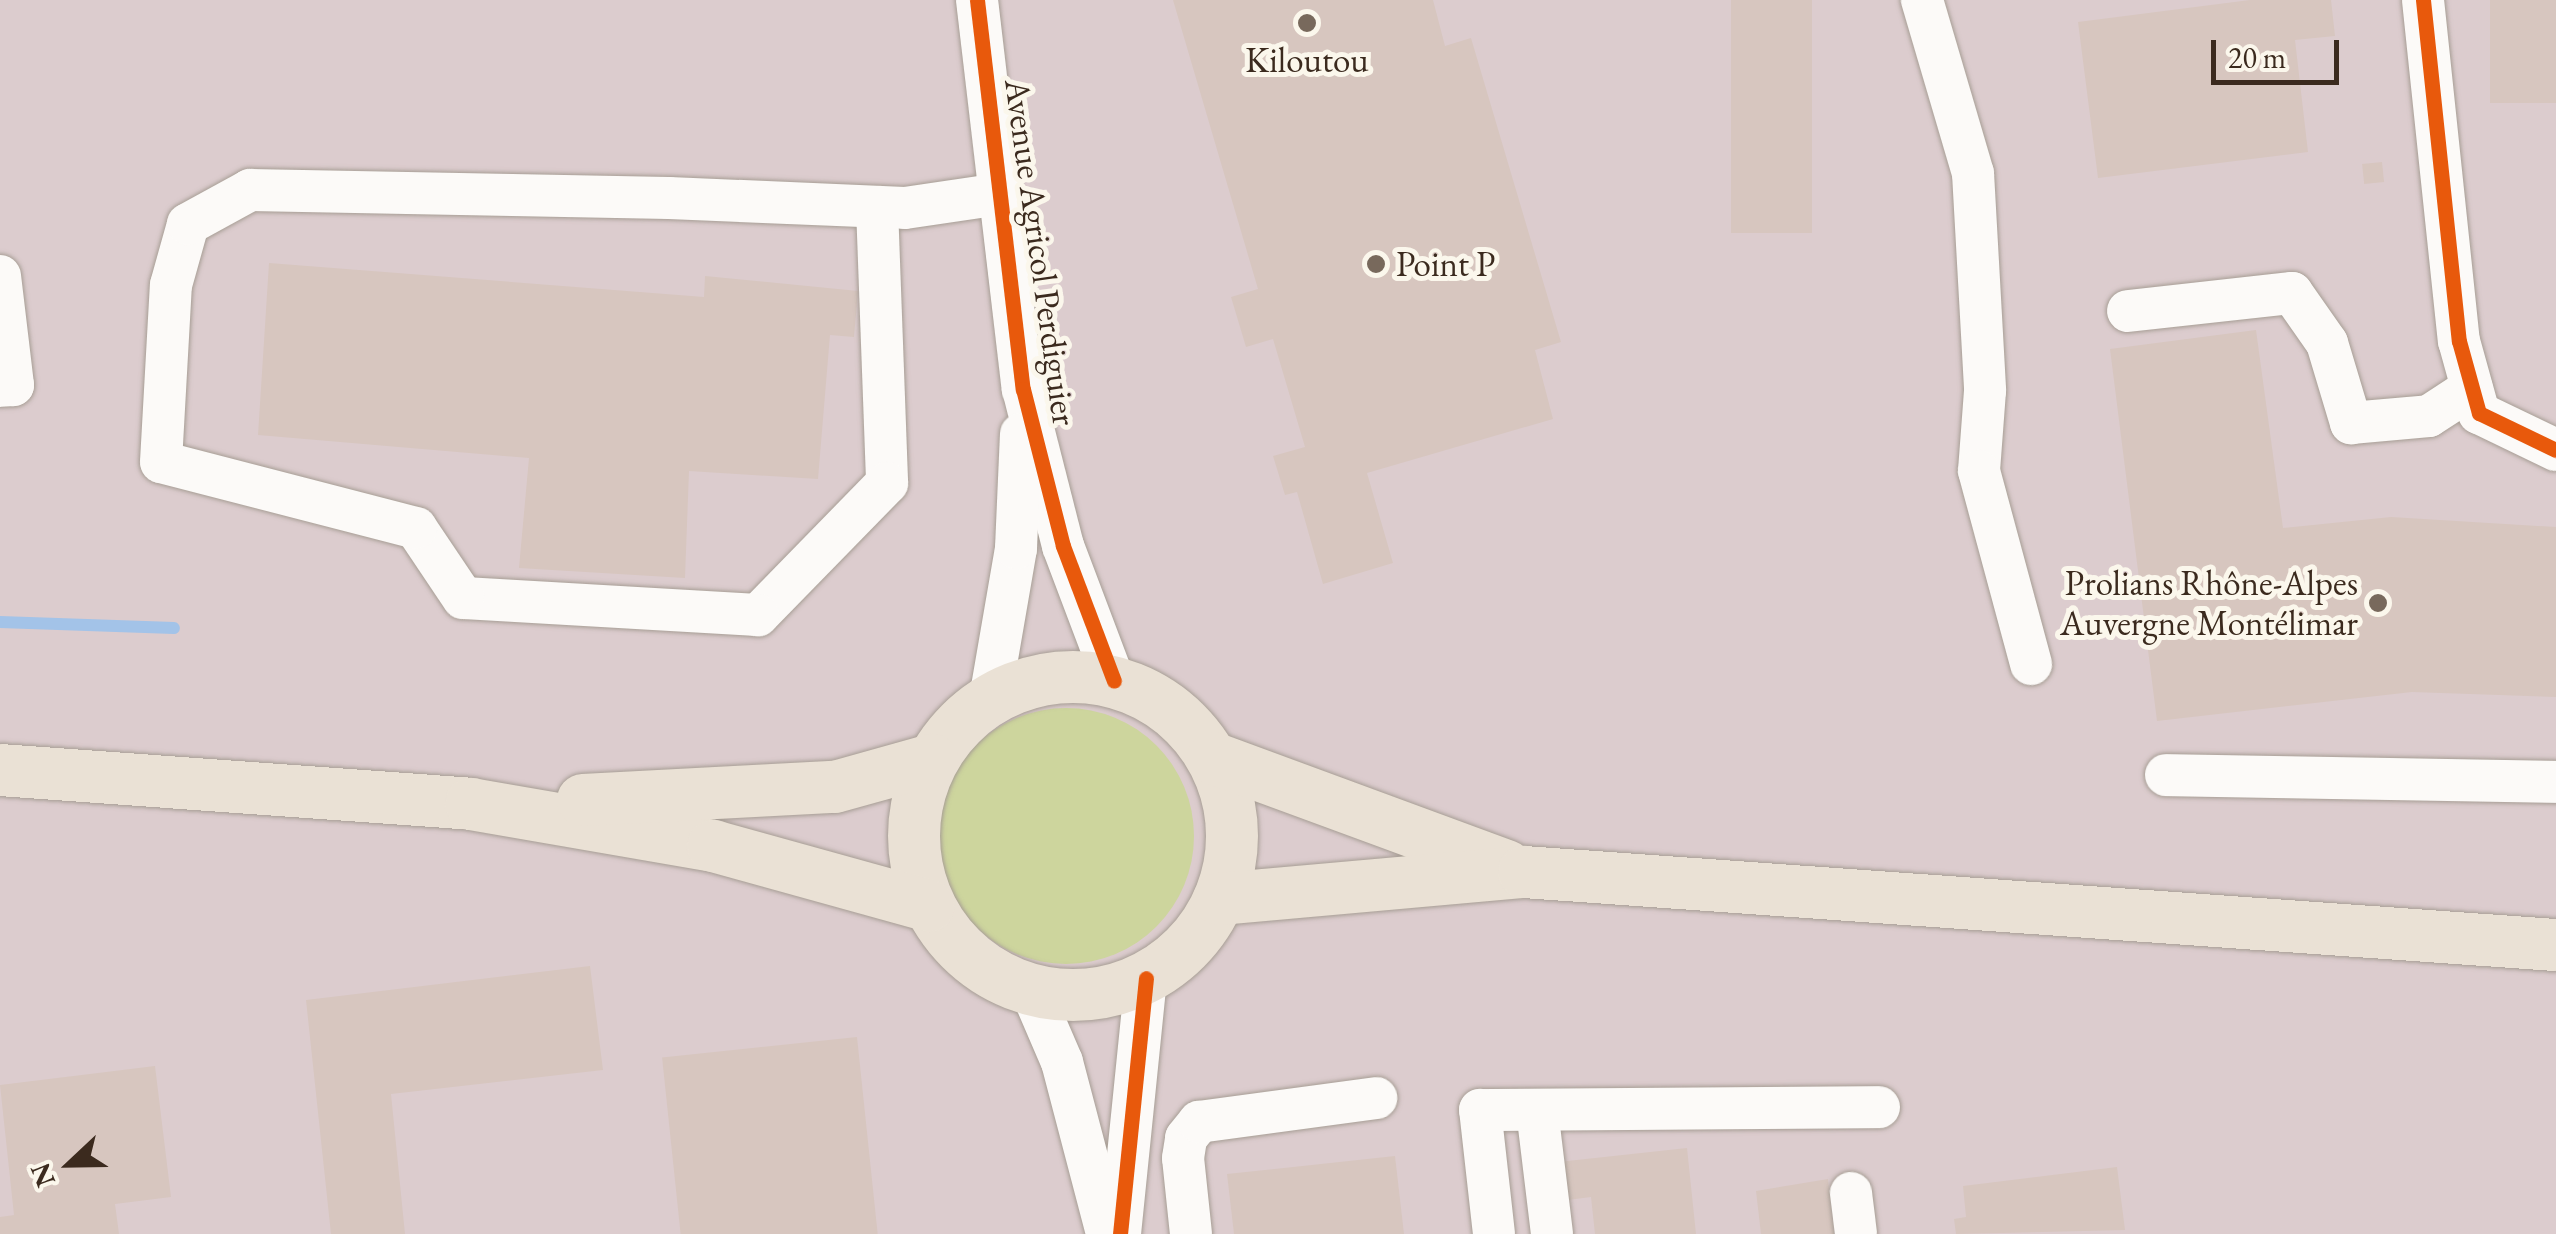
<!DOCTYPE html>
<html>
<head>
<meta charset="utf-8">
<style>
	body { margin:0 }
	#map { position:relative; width:2556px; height:1234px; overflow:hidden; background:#eaded0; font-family:"EB Garamond",serif }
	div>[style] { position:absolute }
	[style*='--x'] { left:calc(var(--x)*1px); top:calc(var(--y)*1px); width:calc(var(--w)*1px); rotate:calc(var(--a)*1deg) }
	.industrial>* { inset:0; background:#dcccce; transform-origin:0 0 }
	.green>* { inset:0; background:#cdd59d }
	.round { border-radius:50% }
	.stream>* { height:12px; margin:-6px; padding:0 6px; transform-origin:6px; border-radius:6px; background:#a3c3e8 }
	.building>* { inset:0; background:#d7c6bf; transform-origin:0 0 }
	.roads { filter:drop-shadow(0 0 2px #a79e95) drop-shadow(0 0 2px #a79e95) }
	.minor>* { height:42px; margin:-21px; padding:0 21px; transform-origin:21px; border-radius:21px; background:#fcfaf8 }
	.major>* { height:52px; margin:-26px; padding:0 26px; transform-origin:26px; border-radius:26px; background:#eae1d5 }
	.major>.ring { margin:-26px; padding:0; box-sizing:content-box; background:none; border:52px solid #eae1d5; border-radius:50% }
	.cycleway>* { height:15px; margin:-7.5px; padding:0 7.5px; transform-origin:7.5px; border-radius:7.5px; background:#e8590c }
	.dots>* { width:28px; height:28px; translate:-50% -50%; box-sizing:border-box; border:5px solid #fbf7ec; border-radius:50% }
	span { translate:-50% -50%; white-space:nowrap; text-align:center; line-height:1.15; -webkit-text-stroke:10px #fbf7ec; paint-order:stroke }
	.poi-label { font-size:35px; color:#3b2a1e }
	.left { translate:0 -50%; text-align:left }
	.right { translate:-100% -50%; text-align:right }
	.street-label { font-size:35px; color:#3b2a1e }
	.north { position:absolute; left:20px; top:1114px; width:100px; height:100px; -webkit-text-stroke:8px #fbf7ec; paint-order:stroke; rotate:248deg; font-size:28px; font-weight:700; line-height:40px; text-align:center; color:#3b2a1e }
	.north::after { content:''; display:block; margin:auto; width:35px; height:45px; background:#3b2a1e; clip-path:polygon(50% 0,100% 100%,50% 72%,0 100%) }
	.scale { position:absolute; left:2211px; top:40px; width:128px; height:45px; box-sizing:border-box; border:5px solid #3b2a1e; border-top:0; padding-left:12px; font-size:30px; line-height:35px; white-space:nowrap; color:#3b2a1e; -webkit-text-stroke:8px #fbf7ec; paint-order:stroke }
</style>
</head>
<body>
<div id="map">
	<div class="industrial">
		<div style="left:0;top:0;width:2556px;height:1234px"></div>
	</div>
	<div class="green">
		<div class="round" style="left:938px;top:708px;width:256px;height:256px"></div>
	</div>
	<div class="stream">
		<div style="--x:0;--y:622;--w:174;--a:2"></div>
	</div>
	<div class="building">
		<div style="clip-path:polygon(1173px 0,1433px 0,1445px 46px,1471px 38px,1561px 342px,1535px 350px,1553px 419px,1367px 473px,1393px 563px,1323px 584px,1297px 492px,1285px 495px,1273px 456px,1305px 447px,1273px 339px,1246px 347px,1231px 297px,1258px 289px)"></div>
		<div style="left:1731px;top:0;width:81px;height:233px"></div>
		<div style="clip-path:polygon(2250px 0,2331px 0,2335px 36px,2295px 40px,2308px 152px,2098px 178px,2078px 22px)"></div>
		<div style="left:2490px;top:0;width:66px;height:103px"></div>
		<div style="left:2382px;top:162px;width:20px;height:20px;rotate:84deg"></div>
		<div style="clip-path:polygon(269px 263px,704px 297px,705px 276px,858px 291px,854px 337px,830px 335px,818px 479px,689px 471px,685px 578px,519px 568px,529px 458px,258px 435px)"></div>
		<div style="clip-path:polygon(2256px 330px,2283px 528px,2391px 517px,2556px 527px,2556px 697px,2412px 692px,2157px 721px,2110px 349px)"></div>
		<div style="clip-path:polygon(590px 966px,603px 1070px,391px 1094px,405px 1234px,331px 1234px,306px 1000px)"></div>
		<div style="left:857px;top:1037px;width:198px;height:196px;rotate:84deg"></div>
		<div style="clip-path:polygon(155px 1066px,171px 1197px,115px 1204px,119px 1234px,0 1234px,0 1217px,14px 1215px,0 1085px)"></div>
		<div style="clip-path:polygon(1687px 1148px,1696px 1234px,1595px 1234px,1591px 1197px,1552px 1202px,1549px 1163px)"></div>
		<div style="clip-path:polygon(1395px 1156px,1404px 1234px,1234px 1234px,1227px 1174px)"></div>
		<div style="clip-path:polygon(2117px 1167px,2125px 1230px,1956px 1234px,1954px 1219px,1966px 1217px,1963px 1186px)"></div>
		<div style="clip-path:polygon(1828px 1179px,1834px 1234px,1761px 1234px,1756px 1191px)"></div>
	</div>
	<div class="roads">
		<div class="minor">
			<div style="--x:977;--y:0;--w:392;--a:83.3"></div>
			<div style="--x:1023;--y:389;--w:162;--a:75.7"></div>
			<div style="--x:1063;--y:546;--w:144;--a:69.3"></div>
			<div style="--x:1922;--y:0;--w:180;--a:73.6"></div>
			<div style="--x:1973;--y:173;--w:218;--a:86.8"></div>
			<div style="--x:1985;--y:391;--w:80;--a:94.3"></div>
			<div style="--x:1979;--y:471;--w:200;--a:74.9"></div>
			<div style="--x:2423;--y:0;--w:343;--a:84"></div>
			<div style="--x:2459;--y:341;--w:75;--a:74.5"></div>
			<div style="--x:2479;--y:413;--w:85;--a:25.7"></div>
			<div style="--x:877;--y:207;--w:276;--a:87.9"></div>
			<div style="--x:887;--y:483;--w:185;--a:134.3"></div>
			<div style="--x:758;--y:615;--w:295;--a:-176.7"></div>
			<div style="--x:463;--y:598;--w:84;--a:-123.9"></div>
			<div style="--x:416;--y:528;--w:263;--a:-165.5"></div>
			<div style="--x:161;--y:462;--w:177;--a:-86.8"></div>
			<div style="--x:171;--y:285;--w:63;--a:-74.4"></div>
			<div style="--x:188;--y:224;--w:71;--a:-28.7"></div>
			<div style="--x:250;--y:190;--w:419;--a:1.1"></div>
			<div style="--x:669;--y:198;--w:236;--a:2.4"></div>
			<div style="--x:905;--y:208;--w:96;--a:-8.4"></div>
			<div style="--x:0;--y:276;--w:110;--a:83.2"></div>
			<div style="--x:13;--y:385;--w:13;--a:176"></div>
			<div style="--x:2128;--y:311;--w:165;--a:-6.3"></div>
			<div style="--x:2292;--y:293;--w:61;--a:55"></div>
			<div style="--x:2327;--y:343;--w:84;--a:73.3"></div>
			<div style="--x:2351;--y:423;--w:78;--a:-5.1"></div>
			<div style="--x:2429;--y:416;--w:51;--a:-33.1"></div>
			<div style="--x:990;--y:699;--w:153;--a:-80.2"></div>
			<div style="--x:1016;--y:548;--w:114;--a:-87.5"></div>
			<div style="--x:2166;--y:775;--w:390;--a:1"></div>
			<div style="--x:1031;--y:990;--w:78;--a:66.7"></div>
			<div style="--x:1062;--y:1062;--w:178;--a:75.3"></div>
			<div style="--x:1537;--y:1110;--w:125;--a:83.1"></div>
			<div style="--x:1851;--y:1193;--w:41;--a:83"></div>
			<div style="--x:1120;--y:1234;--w:257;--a:-84.2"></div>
			<div style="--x:1191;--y:1234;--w:76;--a:-96"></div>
			<div style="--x:1183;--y:1158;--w:20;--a:-81"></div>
			<div style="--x:1186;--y:1138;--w:21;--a:-51"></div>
			<div style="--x:1199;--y:1122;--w:179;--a:-7.7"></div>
			<div style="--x:1494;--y:1234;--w:125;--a:-96.4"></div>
			<div style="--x:1480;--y:1110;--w:399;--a:-0.4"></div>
		</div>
		<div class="major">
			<div class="ring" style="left:914px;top:677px;width:266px;height:266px"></div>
			<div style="--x:1213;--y:758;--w:313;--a:20.2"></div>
			<div style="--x:0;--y:770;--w:472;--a:4.1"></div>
			<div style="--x:471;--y:804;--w:246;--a:9.8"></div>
			<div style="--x:713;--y:846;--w:224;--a:15.5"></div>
			<div style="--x:583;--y:800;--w:252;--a:-3"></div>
			<div style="--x:835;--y:787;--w:101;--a:-15.6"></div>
			<div style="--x:1219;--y:899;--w:306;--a:-5.1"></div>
			<div style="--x:1524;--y:872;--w:1035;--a:4.05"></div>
		</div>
	</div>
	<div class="cycleway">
		<div style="--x:977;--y:0;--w:392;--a:83.3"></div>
		<div style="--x:1023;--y:389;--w:162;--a:75.7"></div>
		<div style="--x:1063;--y:546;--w:144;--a:69.3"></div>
		<div style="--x:2423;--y:0;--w:343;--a:84"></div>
		<div style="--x:2459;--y:341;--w:75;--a:74.5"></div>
		<div style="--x:2479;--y:413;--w:85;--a:25.7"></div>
		<div style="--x:1120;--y:1234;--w:257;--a:-84.2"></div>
	</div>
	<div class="dots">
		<div style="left:1307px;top:23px;background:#78695c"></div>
		<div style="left:1376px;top:264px;background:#78695c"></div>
		<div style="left:2378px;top:603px;background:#78695c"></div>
	</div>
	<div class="poi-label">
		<span style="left:1307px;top:60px">Kiloutou</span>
		<span class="left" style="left:1396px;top:264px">Point P</span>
		<span class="right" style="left:2358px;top:603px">Prolians Rhône-Alpes<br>Auvergne Montélimar</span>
	</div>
	<div class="street-label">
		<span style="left:1041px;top:252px;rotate:82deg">Avenue Agricol Perdiguier</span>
	</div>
	<div class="north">N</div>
	<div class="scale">20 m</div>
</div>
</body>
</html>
